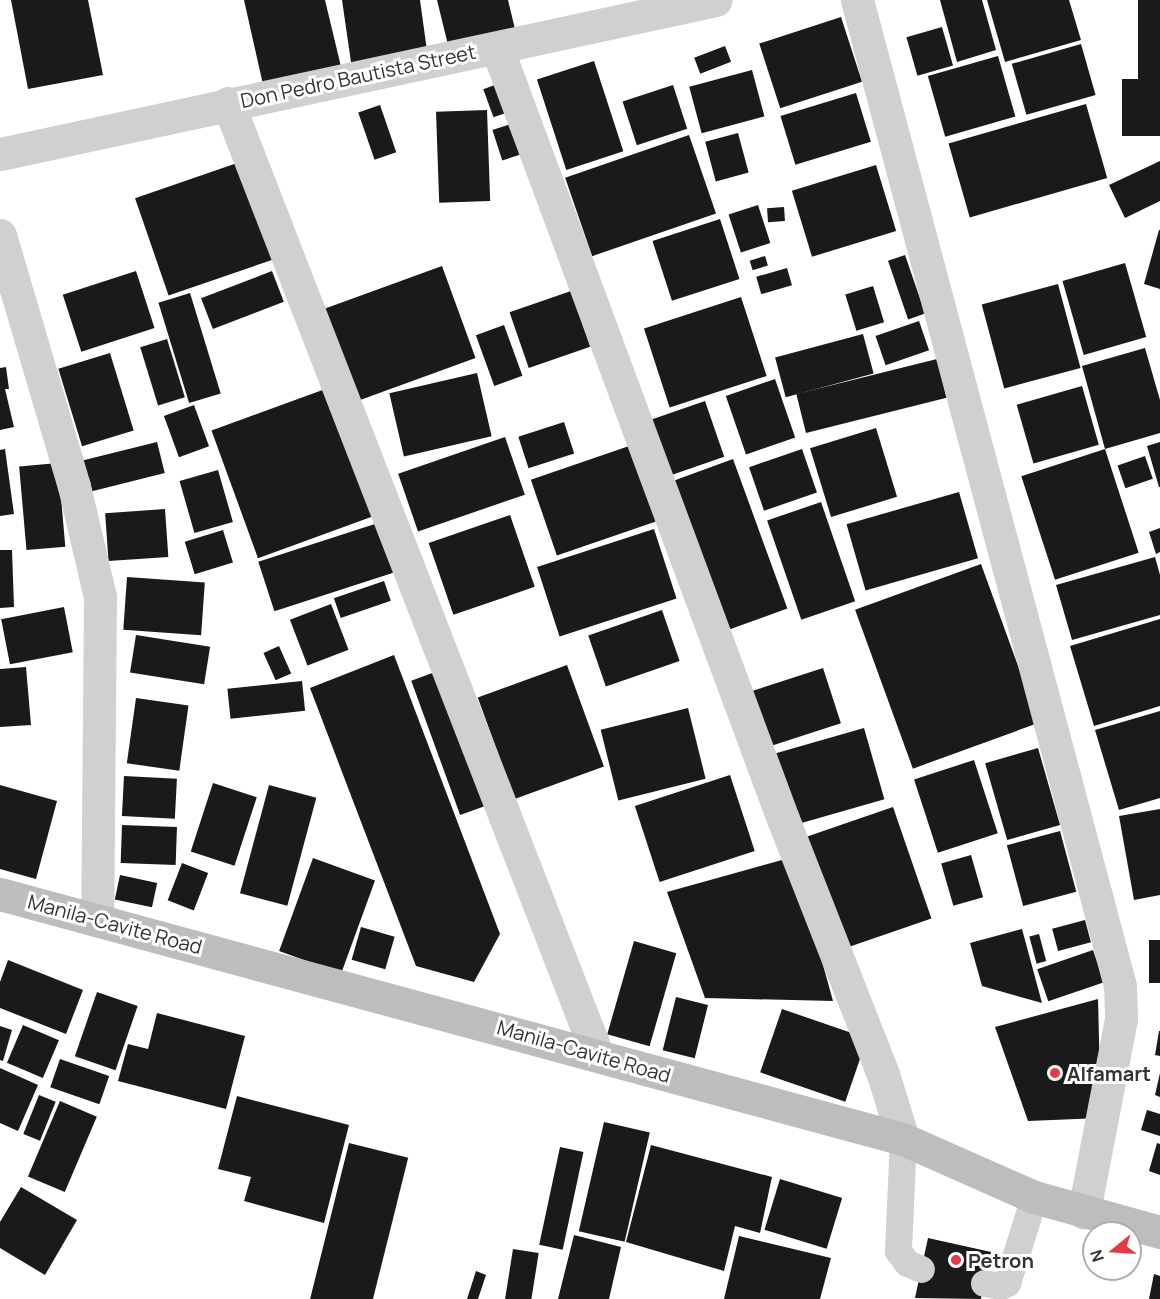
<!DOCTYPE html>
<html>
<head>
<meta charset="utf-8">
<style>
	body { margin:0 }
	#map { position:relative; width:1160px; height:1299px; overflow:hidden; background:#fff; font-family:Manrope,sans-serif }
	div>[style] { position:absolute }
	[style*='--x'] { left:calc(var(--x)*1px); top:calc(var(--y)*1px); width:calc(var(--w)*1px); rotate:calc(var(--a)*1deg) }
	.building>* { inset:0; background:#1a1a1a; transform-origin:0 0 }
	.lane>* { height:27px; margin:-13.5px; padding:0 13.5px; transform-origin:13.5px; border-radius:13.5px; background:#d0d0d0 }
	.street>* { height:33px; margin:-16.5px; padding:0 16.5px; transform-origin:16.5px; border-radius:16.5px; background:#d0d0d0 }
	.secondary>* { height:33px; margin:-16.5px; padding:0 16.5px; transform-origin:16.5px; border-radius:16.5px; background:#bdbdbd }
	.dots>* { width:16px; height:16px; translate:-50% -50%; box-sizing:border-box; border:3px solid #fff; border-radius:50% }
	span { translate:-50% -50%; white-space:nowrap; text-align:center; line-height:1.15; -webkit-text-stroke:6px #fff; paint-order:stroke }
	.street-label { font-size:20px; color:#333 }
	.poi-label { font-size:20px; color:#333; font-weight:700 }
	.left { translate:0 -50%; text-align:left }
	.north { position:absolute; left:1082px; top:1221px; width:60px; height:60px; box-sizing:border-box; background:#fff; border:2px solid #adadad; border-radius:50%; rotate:252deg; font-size:16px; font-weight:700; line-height:24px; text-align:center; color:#333 }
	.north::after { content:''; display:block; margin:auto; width:21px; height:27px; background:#e63946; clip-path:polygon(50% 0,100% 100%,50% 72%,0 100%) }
</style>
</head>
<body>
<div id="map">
	<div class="building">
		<div style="clip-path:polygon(11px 0,88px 0,103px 75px,28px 89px)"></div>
		<div style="clip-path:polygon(244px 0,325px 0,342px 71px,264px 89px)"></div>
		<div style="clip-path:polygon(342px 0,420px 0,428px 58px,352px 69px)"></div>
		<div style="clip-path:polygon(437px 0,508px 0,515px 29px,448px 45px)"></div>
		<div style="clip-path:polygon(940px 0,982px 0,996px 50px,957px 62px)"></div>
		<div style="clip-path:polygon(987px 0,1069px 0,1081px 40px,1005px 62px)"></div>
		<div style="clip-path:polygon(1138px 0,1160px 0,1160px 136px,1122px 136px,1122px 79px,1138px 79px)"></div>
		<div style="left:841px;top:17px;width:68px;height:86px;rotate:72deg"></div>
		<div style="left:942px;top:27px;width:40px;height:37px;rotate:74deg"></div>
		<div style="left:1081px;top:44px;width:53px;height:72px;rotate:74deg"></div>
		<div style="left:725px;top:46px;width:17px;height:33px;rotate:69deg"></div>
		<div style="left:998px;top:56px;width:63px;height:73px;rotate:74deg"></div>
		<div style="left:594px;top:61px;width:95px;height:60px;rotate:72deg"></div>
		<div style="left:752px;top:70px;width:48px;height:65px;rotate:75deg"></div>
		<div style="left:503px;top:82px;width:30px;height:21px;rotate:70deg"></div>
		<div style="left:673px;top:85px;width:46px;height:53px;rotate:72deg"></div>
		<div style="left:856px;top:93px;width:51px;height:79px;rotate:73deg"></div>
		<div style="left:1086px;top:104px;width:77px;height:143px;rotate:74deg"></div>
		<div style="left:380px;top:105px;width:50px;height:23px;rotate:71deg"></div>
		<div style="left:487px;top:110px;width:91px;height:51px;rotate:88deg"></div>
		<div style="left:520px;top:121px;width:32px;height:29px;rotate:72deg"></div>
		<div style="left:738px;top:133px;width:41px;height:34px;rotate:75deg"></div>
		<div style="left:689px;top:135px;width:83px;height:131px;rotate:71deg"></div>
		<div style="clip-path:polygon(1160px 161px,1160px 201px,1125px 218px,1109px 185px)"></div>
		<div style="left:240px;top:162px;width:103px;height:111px;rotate:71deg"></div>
		<div style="left:876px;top:165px;width:69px;height:88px;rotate:73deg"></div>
		<div style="left:758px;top:205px;width:40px;height:31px;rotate:72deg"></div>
		<div style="left:784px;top:207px;width:14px;height:17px;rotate:86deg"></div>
		<div style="left:720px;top:219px;width:63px;height:71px;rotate:72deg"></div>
		<div style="clip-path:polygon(1159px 230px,1160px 230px,1160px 289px,1144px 284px)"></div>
		<div style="left:905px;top:255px;width:62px;height:18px;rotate:71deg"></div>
		<div style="left:765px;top:256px;width:10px;height:16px;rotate:73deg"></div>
		<div style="left:1125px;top:263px;width:77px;height:65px;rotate:74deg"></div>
		<div style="left:442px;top:266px;width:98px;height:125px;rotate:70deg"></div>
		<div style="left:787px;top:268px;width:18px;height:32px;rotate:74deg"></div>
		<div style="left:136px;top:271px;width:60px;height:77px;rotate:72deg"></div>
		<div style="left:272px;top:271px;width:33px;height:76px;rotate:69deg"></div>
		<div style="left:1058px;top:284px;width:87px;height:79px;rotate:75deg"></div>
		<div style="left:873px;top:286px;width:38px;height:29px;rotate:73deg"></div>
		<div style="left:571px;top:291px;width:59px;height:65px;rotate:71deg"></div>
		<div style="left:190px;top:293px;width:105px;height:33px;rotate:73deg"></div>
		<div style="left:741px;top:297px;width:83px;height:102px;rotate:72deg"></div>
		<div style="left:919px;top:321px;width:31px;height:46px;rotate:71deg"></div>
		<div style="left:504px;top:325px;width:54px;height:30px;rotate:70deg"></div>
		<div style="left:863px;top:334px;width:41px;height:91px;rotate:75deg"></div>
		<div style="left:167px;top:339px;width:61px;height:28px;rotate:73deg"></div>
		<div style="clip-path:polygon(1145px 348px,1160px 400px,1160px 433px,1105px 449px,1082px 366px)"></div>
		<div style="left:110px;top:353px;width:81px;height:54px;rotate:73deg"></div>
		<div style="left:937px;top:359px;width:40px;height:145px;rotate:76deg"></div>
		<div style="clip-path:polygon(6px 367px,9px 389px,5px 389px,14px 427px,0 430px,0 368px)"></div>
		<div style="left:477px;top:373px;width:65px;height:90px;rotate:77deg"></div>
		<div style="left:775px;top:379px;width:62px;height:52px;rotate:71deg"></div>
		<div style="left:1082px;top:386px;width:61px;height:68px;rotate:74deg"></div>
		<div style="left:328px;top:388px;width:136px;height:124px;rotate:70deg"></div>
		<div style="left:705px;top:401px;width:59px;height:58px;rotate:71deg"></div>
		<div style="left:194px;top:405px;width:44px;height:32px;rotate:70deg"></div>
		<div style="left:564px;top:422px;width:33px;height:48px;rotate:72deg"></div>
		<div style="left:876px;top:428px;width:72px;height:69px;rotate:73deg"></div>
		<div style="left:505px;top:437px;width:61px;height:113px;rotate:71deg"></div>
		<div style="left:157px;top:442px;width:32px;height:81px;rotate:76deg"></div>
		<div style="clip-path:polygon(1160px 442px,1160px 487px,1159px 487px,1147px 446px)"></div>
		<div style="left:632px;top:445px;width:80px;height:107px;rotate:71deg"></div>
		<div style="clip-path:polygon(5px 449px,14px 514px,0 516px,0 450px)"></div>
		<div style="left:802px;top:449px;width:46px;height:56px;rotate:71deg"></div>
		<div style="left:1105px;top:449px;width:109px;height:88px;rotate:72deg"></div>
		<div style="left:1145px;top:456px;width:24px;height:29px;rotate:71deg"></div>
		<div style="left:733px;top:459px;width:159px;height:64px;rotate:70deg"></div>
		<div style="left:58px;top:463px;width:84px;height:39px;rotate:85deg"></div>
		<div style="left:218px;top:470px;width:54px;height:40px;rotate:74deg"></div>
		<div style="left:959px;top:492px;width:69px;height:117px;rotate:74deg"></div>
		<div style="left:821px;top:502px;width:105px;height:57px;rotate:71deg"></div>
		<div style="left:165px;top:509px;width:48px;height:60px;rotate:86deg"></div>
		<div style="left:510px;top:515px;width:76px;height:86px;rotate:71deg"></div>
		<div style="left:381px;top:522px;width:52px;height:129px;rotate:72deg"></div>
		<div style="clip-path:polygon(1160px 528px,1160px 552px,1156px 554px,1149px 532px)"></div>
		<div style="left:654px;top:529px;width:73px;height:123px;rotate:72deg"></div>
		<div style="left:223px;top:530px;width:34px;height:40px;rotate:73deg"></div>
		<div style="clip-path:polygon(0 550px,12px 550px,14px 607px,0 608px)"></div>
		<div style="clip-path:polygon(1155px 557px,1160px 575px,1160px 615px,1072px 640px,1056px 585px)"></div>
		<div style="left:981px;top:564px;width:169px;height:134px;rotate:70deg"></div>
		<div style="left:127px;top:577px;width:78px;height:53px;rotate:4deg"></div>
		<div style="left:384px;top:581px;width:21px;height:53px;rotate:71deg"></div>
		<div style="left:331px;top:604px;width:49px;height:44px;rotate:69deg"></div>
		<div style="left:64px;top:607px;width:46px;height:64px;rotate:79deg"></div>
		<div style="left:662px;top:610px;width:54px;height:78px;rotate:71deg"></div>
		<div style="clip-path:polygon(1160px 619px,1160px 706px,1094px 726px,1070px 646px)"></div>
		<div style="left:136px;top:635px;width:75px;height:38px;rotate:9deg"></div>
		<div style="left:279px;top:646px;width:30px;height:17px;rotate:66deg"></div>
		<div style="clip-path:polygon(394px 655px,500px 934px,474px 982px,416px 966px,310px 688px)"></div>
		<div style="left:567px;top:665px;width:108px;height:95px;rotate:70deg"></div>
		<div style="clip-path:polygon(26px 667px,31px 725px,0 727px,0 669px)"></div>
		<div style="left:446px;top:668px;width:143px;height:37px;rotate:70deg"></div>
		<div style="left:823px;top:668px;width:58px;height:77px;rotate:72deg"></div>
		<div style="left:302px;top:681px;width:30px;height:75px;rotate:84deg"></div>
		<div style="left:136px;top:698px;width:53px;height:66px;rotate:8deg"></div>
		<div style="left:688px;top:708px;width:73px;height:90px;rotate:76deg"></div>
		<div style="clip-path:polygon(1160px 711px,1160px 798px,1119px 810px,1095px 730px)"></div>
		<div style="left:864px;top:728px;width:74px;height:98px;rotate:74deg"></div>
		<div style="left:1038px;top:748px;width:80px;height:55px;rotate:74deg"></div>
		<div style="left:974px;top:760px;width:77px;height:63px;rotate:72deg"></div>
		<div style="left:730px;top:775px;width:80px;height:100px;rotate:72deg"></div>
		<div style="left:124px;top:776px;width:53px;height:40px;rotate:3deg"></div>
		<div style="left:213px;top:783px;width:46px;height:72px;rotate:18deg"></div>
		<div style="clip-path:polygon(0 785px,57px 801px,36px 879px,0 869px)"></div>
		<div style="left:269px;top:785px;width:49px;height:112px;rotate:15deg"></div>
		<div style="left:893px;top:807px;width:118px;height:96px;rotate:71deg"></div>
		<div style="clip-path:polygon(1160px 809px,1160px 895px,1134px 900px,1119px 816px)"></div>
		<div style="left:122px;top:825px;width:55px;height:38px;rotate:2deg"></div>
		<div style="left:1060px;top:831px;width:63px;height:55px;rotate:75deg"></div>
		<div style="left:971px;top:855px;width:44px;height:31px;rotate:74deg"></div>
		<div style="clip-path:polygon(793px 857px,833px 1001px,705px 998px,667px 892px)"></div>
		<div style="left:313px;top:858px;width:66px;height:99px;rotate:20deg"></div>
		<div style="left:182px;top:863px;width:28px;height:40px;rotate:21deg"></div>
		<div style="left:120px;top:875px;width:38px;height:25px;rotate:12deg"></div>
		<div style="left:1085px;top:920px;width:23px;height:34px;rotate:75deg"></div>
		<div style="left:361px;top:927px;width:35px;height:34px;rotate:16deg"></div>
		<div style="clip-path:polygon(1022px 929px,1042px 1003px,982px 986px,970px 943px)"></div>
		<div style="left:1039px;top:934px;width:28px;height:10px;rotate:75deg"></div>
		<div style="left:1149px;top:940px;width:11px;height:43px"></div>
		<div style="left:634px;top:941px;width:44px;height:97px;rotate:16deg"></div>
		<div style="left:1093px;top:950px;width:34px;height:59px;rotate:71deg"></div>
		<div style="clip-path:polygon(8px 960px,83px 990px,66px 1034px,0 1008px,0 982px)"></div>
		<div style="left:97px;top:992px;width:43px;height:68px;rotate:19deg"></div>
		<div style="left:676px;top:997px;width:33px;height:55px;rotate:14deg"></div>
		<div style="clip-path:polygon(1098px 999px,1101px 1118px,1028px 1121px,995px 1027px)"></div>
		<div style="left:782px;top:1009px;width:90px;height:67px;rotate:19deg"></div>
		<div style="clip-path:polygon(157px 1013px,245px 1036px,226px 1109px,118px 1081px,128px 1044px,148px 1049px)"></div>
		<div style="left:23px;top:1025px;width:39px;height:41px;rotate:23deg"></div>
		<div style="clip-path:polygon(0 1026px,12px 1030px,3px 1061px,0 1060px)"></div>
		<div style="clip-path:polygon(1159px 1031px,1160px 1031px,1160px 1056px,1155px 1055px)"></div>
		<div style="left:60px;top:1059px;width:52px;height:30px;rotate:19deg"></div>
		<div style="clip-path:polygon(0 1068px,38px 1085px,18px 1131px,0 1123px)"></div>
		<div style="clip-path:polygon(1160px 1073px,1160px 1097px,1155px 1095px)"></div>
		<div style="left:39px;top:1095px;width:18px;height:42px;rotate:22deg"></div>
		<div style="clip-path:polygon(237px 1096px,349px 1125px,324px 1223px,244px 1201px,251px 1177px,218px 1169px)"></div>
		<div style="left:60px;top:1101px;width:40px;height:82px;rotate:23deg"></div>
		<div style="clip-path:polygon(1147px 1110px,1160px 1114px,1160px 1136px,1141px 1130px)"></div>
		<div style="left:604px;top:1122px;width:47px;height:112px;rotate:13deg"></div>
		<div style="left:349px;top:1143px;width:61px;height:161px;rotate:14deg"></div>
		<div style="clip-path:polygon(1157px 1143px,1160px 1144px,1160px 1175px,1149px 1171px)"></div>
		<div style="clip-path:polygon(651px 1145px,772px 1177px,760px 1233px,735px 1226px,724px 1271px,626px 1242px)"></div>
		<div style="left:560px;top:1147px;width:24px;height:100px;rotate:12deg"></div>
		<div style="left:780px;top:1179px;width:65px;height:53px;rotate:17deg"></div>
		<div style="clip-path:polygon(21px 1187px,77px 1220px,45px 1275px,0 1248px,0 1222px)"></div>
		<div style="clip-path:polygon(574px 1235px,621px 1247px,609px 1299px,558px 1299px)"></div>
		<div style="clip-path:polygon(739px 1236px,831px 1258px,820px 1299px,724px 1299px)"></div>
		<div style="clip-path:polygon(928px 1238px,991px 1252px,981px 1299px,915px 1298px)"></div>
		<div style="left:513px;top:1249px;width:26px;height:51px;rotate:9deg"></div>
		<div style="clip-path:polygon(476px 1271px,486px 1275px,478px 1299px,467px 1299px)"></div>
		<div style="clip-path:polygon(1154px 1274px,1160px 1276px,1160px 1299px,1149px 1299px)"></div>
	</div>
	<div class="lane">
		<div style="--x:903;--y:1139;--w:112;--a:92.6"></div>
		<div style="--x:898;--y:1251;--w:15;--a:53"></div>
		<div style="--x:907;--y:1263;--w:15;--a:23"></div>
		<div style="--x:984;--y:1283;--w:17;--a:10"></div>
		<div style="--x:1001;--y:1286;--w:7;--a:-27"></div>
		<div style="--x:1007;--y:1283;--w:90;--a:-72.6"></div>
	</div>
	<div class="street">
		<div style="--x:857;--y:0;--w:1020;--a:75.06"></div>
		<div style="--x:1120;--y:986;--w:33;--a:88"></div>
		<div style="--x:1121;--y:1019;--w:197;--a:100.9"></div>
		<div style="--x:497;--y:48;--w:822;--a:69.65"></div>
		<div style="--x:783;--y:819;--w:274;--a:68.6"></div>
		<div style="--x:883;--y:1074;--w:68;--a:72.9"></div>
		<div style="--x:228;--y:103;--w:1020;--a:68.79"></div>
		<div style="--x:0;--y:154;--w:732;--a:-12.14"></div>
		<div style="--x:0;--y:235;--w:262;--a:73.6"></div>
		<div style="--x:74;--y:486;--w:114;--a:76.8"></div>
		<div style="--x:100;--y:597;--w:322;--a:90.5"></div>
	</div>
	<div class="secondary">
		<div style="--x:0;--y:894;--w:936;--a:15.18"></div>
		<div style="--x:903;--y:1139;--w:143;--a:23.9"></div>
		<div style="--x:1034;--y:1197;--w:131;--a:15.5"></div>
	</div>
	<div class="dots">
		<div style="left:1055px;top:1073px;background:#e63946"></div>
		<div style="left:956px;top:1260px;background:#e63946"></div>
	</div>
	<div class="street-label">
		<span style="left:358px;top:76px;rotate:-12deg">Don Pedro Bautista Street</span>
		<span style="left:115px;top:924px;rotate:15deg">Manila-Cavite Road</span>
		<span style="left:584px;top:1051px;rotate:16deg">Manila-Cavite Road</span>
	</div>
	<div class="poi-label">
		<span class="left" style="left:1067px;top:1073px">Alfamart</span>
		<span class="left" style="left:968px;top:1260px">Petron</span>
	</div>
	<div class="north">N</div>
</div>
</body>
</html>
